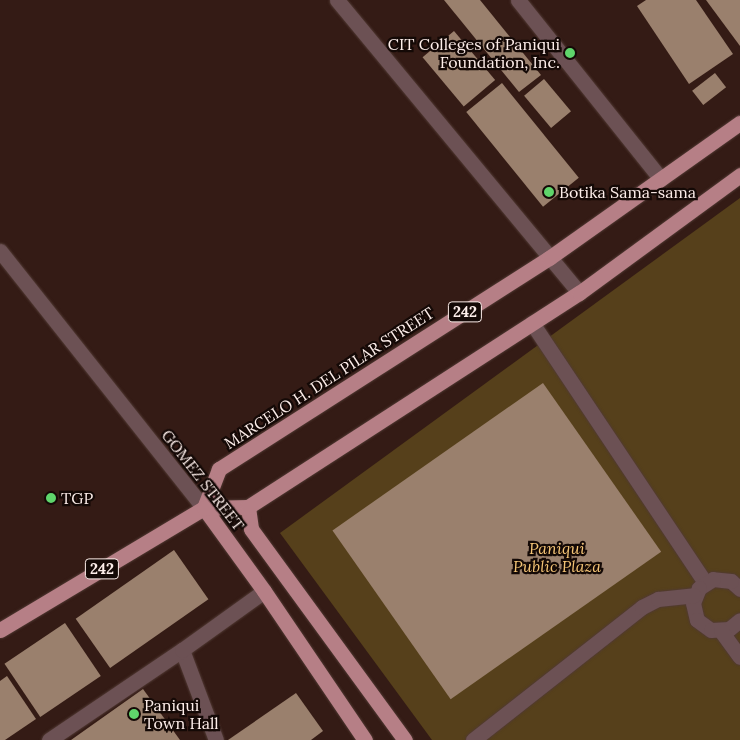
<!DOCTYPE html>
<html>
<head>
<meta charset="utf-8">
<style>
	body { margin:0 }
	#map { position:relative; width:740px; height:740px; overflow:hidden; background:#341b15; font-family:Lora,serif }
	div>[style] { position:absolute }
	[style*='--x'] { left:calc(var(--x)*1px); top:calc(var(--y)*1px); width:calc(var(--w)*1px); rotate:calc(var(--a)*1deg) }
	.green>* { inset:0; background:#56401b }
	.building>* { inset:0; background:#9a806d; transform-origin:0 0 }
	.roads { filter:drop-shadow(0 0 1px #503933) drop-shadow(0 0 1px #503933) }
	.minor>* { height:15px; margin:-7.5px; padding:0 7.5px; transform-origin:7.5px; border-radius:7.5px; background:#6c5154 }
	.major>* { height:15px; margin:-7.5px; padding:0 7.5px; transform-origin:7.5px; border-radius:7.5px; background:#b67f86 }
	.dots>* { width:14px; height:14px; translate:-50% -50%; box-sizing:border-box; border:2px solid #140906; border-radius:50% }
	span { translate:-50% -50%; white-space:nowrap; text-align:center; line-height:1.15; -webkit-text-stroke:4.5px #140906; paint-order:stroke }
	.shield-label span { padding:1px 4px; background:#140906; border:1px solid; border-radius:4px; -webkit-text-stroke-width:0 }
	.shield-label { font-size:15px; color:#fdeeea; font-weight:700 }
	.poi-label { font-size:16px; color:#fdeeea }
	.right { translate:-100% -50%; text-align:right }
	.left { translate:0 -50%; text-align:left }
	.street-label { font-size:16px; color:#fdeeea }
	.park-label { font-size:16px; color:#f4c476; font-style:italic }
</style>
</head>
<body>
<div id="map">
	<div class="green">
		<div style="clip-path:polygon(740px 198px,740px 740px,432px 740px,280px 533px)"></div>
	</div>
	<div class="building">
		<div style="clip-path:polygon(444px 0,480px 0,541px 75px,519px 92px)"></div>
		<div style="clip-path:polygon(646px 0,696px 0,733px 54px,689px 84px,637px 6px)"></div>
		<div style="clip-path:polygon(706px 0,740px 0,740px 46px)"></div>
		<div style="left:454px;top:31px;width:64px;height:41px;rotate:50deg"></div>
		<div style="left:715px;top:73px;width:18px;height:29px;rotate:52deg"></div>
		<div style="left:544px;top:79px;width:42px;height:26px;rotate:50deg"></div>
		<div style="left:502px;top:83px;width:122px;height:46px;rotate:51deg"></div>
		<div style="left:543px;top:383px;width:206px;height:257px;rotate:55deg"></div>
		<div style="left:174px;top:550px;width:60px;height:120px;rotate:55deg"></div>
		<div style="left:65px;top:623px;width:64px;height:73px;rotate:56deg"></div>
		<div style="clip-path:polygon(7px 676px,36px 719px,5px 740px,0 740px,0 681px)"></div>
		<div style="clip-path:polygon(143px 689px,180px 740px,71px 740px)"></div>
		<div style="clip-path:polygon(296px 693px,323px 731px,311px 740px,228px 740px)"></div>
	</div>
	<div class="roads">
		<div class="minor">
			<div style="--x:337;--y:0;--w:380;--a:50.4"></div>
			<div style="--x:518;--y:0;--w:229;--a:51.4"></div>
			<div style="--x:0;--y:251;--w:328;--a:51.6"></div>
			<div style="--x:532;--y:323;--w:311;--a:56.3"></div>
			<div style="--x:740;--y:589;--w:12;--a:-138"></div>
			<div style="--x:731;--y:581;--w:18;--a:-174"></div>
			<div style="--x:713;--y:579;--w:17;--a:147"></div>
			<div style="--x:699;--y:588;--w:16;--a:112"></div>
			<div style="--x:693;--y:603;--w:17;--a:77"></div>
			<div style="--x:697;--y:620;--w:17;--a:36"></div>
			<div style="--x:711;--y:630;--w:18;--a:-3"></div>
			<div style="--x:729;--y:629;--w:14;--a:-39"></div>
			<div style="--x:721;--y:631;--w:32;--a:54"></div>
			<div style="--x:182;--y:650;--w:96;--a:69.3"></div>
			<div style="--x:49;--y:740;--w:161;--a:-34.1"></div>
			<div style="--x:182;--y:650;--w:101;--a:-35.7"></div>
			<div style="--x:473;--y:740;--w:215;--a:-38.2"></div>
			<div style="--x:642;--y:607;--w:18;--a:-27"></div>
			<div style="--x:658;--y:599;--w:36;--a:-6"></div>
		</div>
		<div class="major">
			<div style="--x:248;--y:507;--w:22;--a:82"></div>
			<div style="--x:251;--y:529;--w:261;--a:53.9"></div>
			<div style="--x:204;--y:508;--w:42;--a:-69"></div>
			<div style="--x:219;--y:469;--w:392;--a:-32.6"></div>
			<div style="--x:549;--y:258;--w:234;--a:-35.3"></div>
			<div style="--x:204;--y:508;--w:102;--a:54.1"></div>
			<div style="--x:264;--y:591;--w:180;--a:55.9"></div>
			<div style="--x:0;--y:630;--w:238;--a:-30.9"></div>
			<div style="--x:204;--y:508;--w:44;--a:-1.3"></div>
			<div style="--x:248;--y:507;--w:394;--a:-32.9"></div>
			<div style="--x:579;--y:293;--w:200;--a:-36.2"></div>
		</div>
	</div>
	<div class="dots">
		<div style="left:570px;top:53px;background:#5fd56b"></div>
		<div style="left:549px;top:192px;background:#5fd56b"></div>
		<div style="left:51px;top:498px;background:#5fd56b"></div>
		<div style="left:134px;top:714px;background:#5fd56b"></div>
	</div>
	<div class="shield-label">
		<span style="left:465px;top:312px">242</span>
		<span style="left:102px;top:569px">242</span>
	</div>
	<div class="poi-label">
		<span class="right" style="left:560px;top:53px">CIT Colleges of Paniqui<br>Foundation, Inc.</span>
		<span class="left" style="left:559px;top:192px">Botika Sama-sama</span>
		<span class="left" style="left:61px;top:498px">TGP</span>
		<span class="left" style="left:144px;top:714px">Paniqui<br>Town Hall</span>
	</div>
	<div class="street-label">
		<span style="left:329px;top:378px;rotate:-33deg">MARCELO H. DEL PILAR STREET</span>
		<span style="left:203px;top:480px;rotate:52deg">GOMEZ STREET</span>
	</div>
	<div class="park-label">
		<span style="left:557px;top:557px">Paniqui<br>Public Plaza</span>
	</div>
</div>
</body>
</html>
